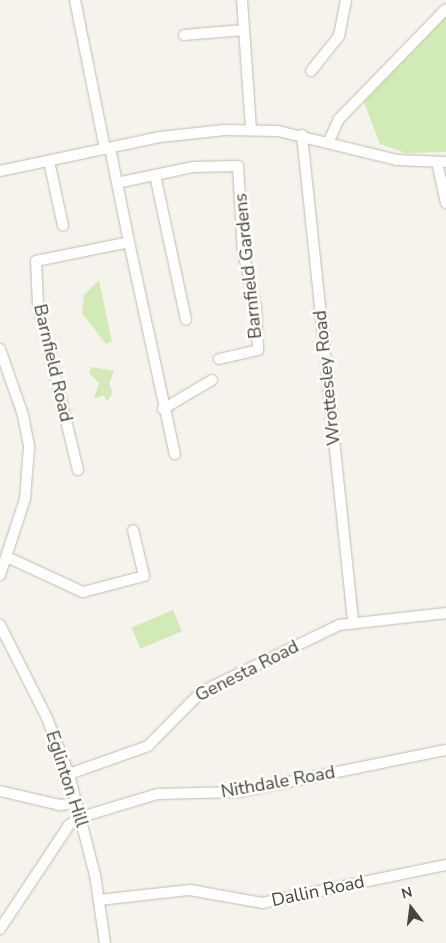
<!DOCTYPE html>
<html>
<head>
<meta charset="utf-8">
<style>
	body { margin:0 }
	#map { position:relative; width:446px; height:943px; overflow:hidden; background:#f6f3ec; font-family:"Nunito Sans",sans-serif }
	div>[style] { position:absolute }
	[style*='--x'] { left:calc(var(--x)*1px); top:calc(var(--y)*1px); width:calc(var(--w)*1px); rotate:calc(var(--a)*1deg) }
	.green>* { inset:0; background:#d2eab5; transform-origin:0 0 }
	.roads { filter:drop-shadow(0 0 1px #c2bbae) drop-shadow(0 0 1px #c2bbae) }
	.minor>* { height:10px; margin:-5px; padding:0 5px; transform-origin:5px; border-radius:5px; background:#fff }
	span { translate:-50% -50%; white-space:nowrap; text-align:center; line-height:1.15; -webkit-text-stroke:5px #fff; paint-order:stroke }
	.street-label { font-size:18px; color:#4b4439 }
	.north { position:absolute; left:386px; top:883px; width:50px; height:50px; -webkit-text-stroke:4px #fff; paint-order:stroke; rotate:345deg; font-size:14px; font-weight:700; line-height:20px; text-align:center; color:#4b4439 }
	.north::after { content:''; display:block; margin:auto; width:18px; height:22px; background:#4b4439; clip-path:polygon(50% 0,100% 100%,50% 72%,0 100%) }
</style>
</head>
<body>
<div id="map">
	<div class="green">
		<div style="clip-path:polygon(446px 17px,446px 152px,406px 153px,380px 144px,364px 102px)"></div>
		<div style="clip-path:polygon(99px 280px,112px 342px,106px 344px,82px 313px,84px 295px)"></div>
		<div style="clip-path:polygon(91px 367px,114px 371px,109px 384px,113px 393px,107px 401px,103px 395px,94px 399px,99px 383px,89px 373px)"></div>
		<div style="left:173px;top:610px;width:23px;height:45px;rotate:67deg"></div>
	</div>
	<div class="roads">
		<div class="minor">
			<div style="--x:75;--y:0;--w:152;--a:78.6"></div>
			<div style="--x:242;--y:0;--w:129;--a:86"></div>
			<div style="--x:184;--y:35;--w:60;--a:-4.8"></div>
			<div style="--x:311;--y:71;--w:45;--a:-51.3"></div>
			<div style="--x:339;--y:36;--w:37;--a:-79"></div>
			<div style="--x:302;--y:135;--w:489;--a:84"></div>
			<div style="--x:329;--y:141;--w:24;--a:-66"></div>
			<div style="--x:339;--y:119;--w:153;--a:-45.8"></div>
			<div style="--x:49;--y:161;--w:66;--a:77.8"></div>
			<div style="--x:437;--y:162;--w:42;--a:77.6"></div>
			<div style="--x:0;--y:171;--w:164;--a:-12"></div>
			<div style="--x:160;--y:137;--w:65;--a:-6.1"></div>
			<div style="--x:225;--y:130;--w:53;--a:1.1"></div>
			<div style="--x:278;--y:131;--w:122;--a:13.7"></div>
			<div style="--x:397;--y:160;--w:49;--a:2.3"></div>
			<div style="--x:155;--y:175;--w:38;--a:-12"></div>
			<div style="--x:192;--y:167;--w:46;--a:-1.2"></div>
			<div style="--x:238;--y:166;--w:86;--a:86.7"></div>
			<div style="--x:243;--y:252;--w:57;--a:76.7"></div>
			<div style="--x:256;--y:307;--w:43;--a:87.3"></div>
			<div style="--x:258;--y:350;--w:40;--a:167"></div>
			<div style="--x:117;--y:183;--w:39;--a:-12"></div>
			<div style="--x:155;--y:175;--w:148;--a:77.9"></div>
			<div style="--x:129;--y:242;--w:217;--a:77.8"></div>
			<div style="--x:0;--y:349;--w:70;--a:70.8"></div>
			<div style="--x:23;--y:415;--w:33;--a:79"></div>
			<div style="--x:29;--y:447;--w:52;--a:94.4"></div>
			<div style="--x:25;--y:499;--w:80;--a:108.2"></div>
			<div style="--x:163;--y:409;--w:57;--a:-30.6"></div>
			<div style="--x:78;--y:470;--w:170;--a:-103.6"></div>
			<div style="--x:38;--y:305;--w:44;--a:-92.6"></div>
			<div style="--x:36;--y:261;--w:95;--a:-11.5"></div>
			<div style="--x:129;--y:242;--w:96;--a:-101.4"></div>
			<div style="--x:9;--y:558;--w:81;--a:24.7"></div>
			<div style="--x:83;--y:592;--w:63;--a:-14.7"></div>
			<div style="--x:144;--y:576;--w:47;--a:-103.4"></div>
			<div style="--x:0;--y:625;--w:104;--a:63.2"></div>
			<div style="--x:47;--y:718;--w:60;--a:68.6"></div>
			<div style="--x:69;--y:774;--w:104;--a:75.6"></div>
			<div style="--x:95;--y:875;--w:69;--a:81.6"></div>
			<div style="--x:69;--y:774;--w:84;--a:-19.5"></div>
			<div style="--x:148;--y:746;--w:76;--a:-45.5"></div>
			<div style="--x:201;--y:692;--w:153;--a:-25.9"></div>
			<div style="--x:339;--y:625;--w:108;--a:-6.4"></div>
			<div style="--x:0;--y:791;--w:62;--a:13.1"></div>
			<div style="--x:60;--y:805;--w:17;--a:-7"></div>
			<div style="--x:99;--y:900;--w:92;--a:-6.3"></div>
			<div style="--x:190;--y:890;--w:73;--a:10.2"></div>
			<div style="--x:262;--y:903;--w:188;--a:-11.7"></div>
			<div style="--x:0;--y:929;--w:125;--a:-56.4"></div>
			<div style="--x:69;--y:825;--w:14;--a:-34"></div>
			<div style="--x:81;--y:817;--w:79;--a:-16.8"></div>
			<div style="--x:157;--y:794;--w:82;--a:-1.4"></div>
			<div style="--x:239;--y:792;--w:211;--a:-11.5"></div>
		</div>
	</div>
	<div class="street-label">
		<span style="left:248px;top:266px;rotate:-96deg">Barnfield Gardens</span>
		<span style="left:53px;top:363px;rotate:77deg">Barnfield Road</span>
		<span style="left:327px;top:378px;rotate:-96deg">Wrottesley Road</span>
		<span style="left:247px;top:671px;rotate:-27deg">Genesta Road</span>
		<span style="left:67px;top:779px;rotate:72deg">Eglinton Hill</span>
		<span style="left:278px;top:782px;rotate:-10deg">Nithdale Road</span>
		<span style="left:318px;top:891px;rotate:-12deg">Dallin Road</span>
	</div>
	<div class="north">N</div>
</div>
</body>
</html>
